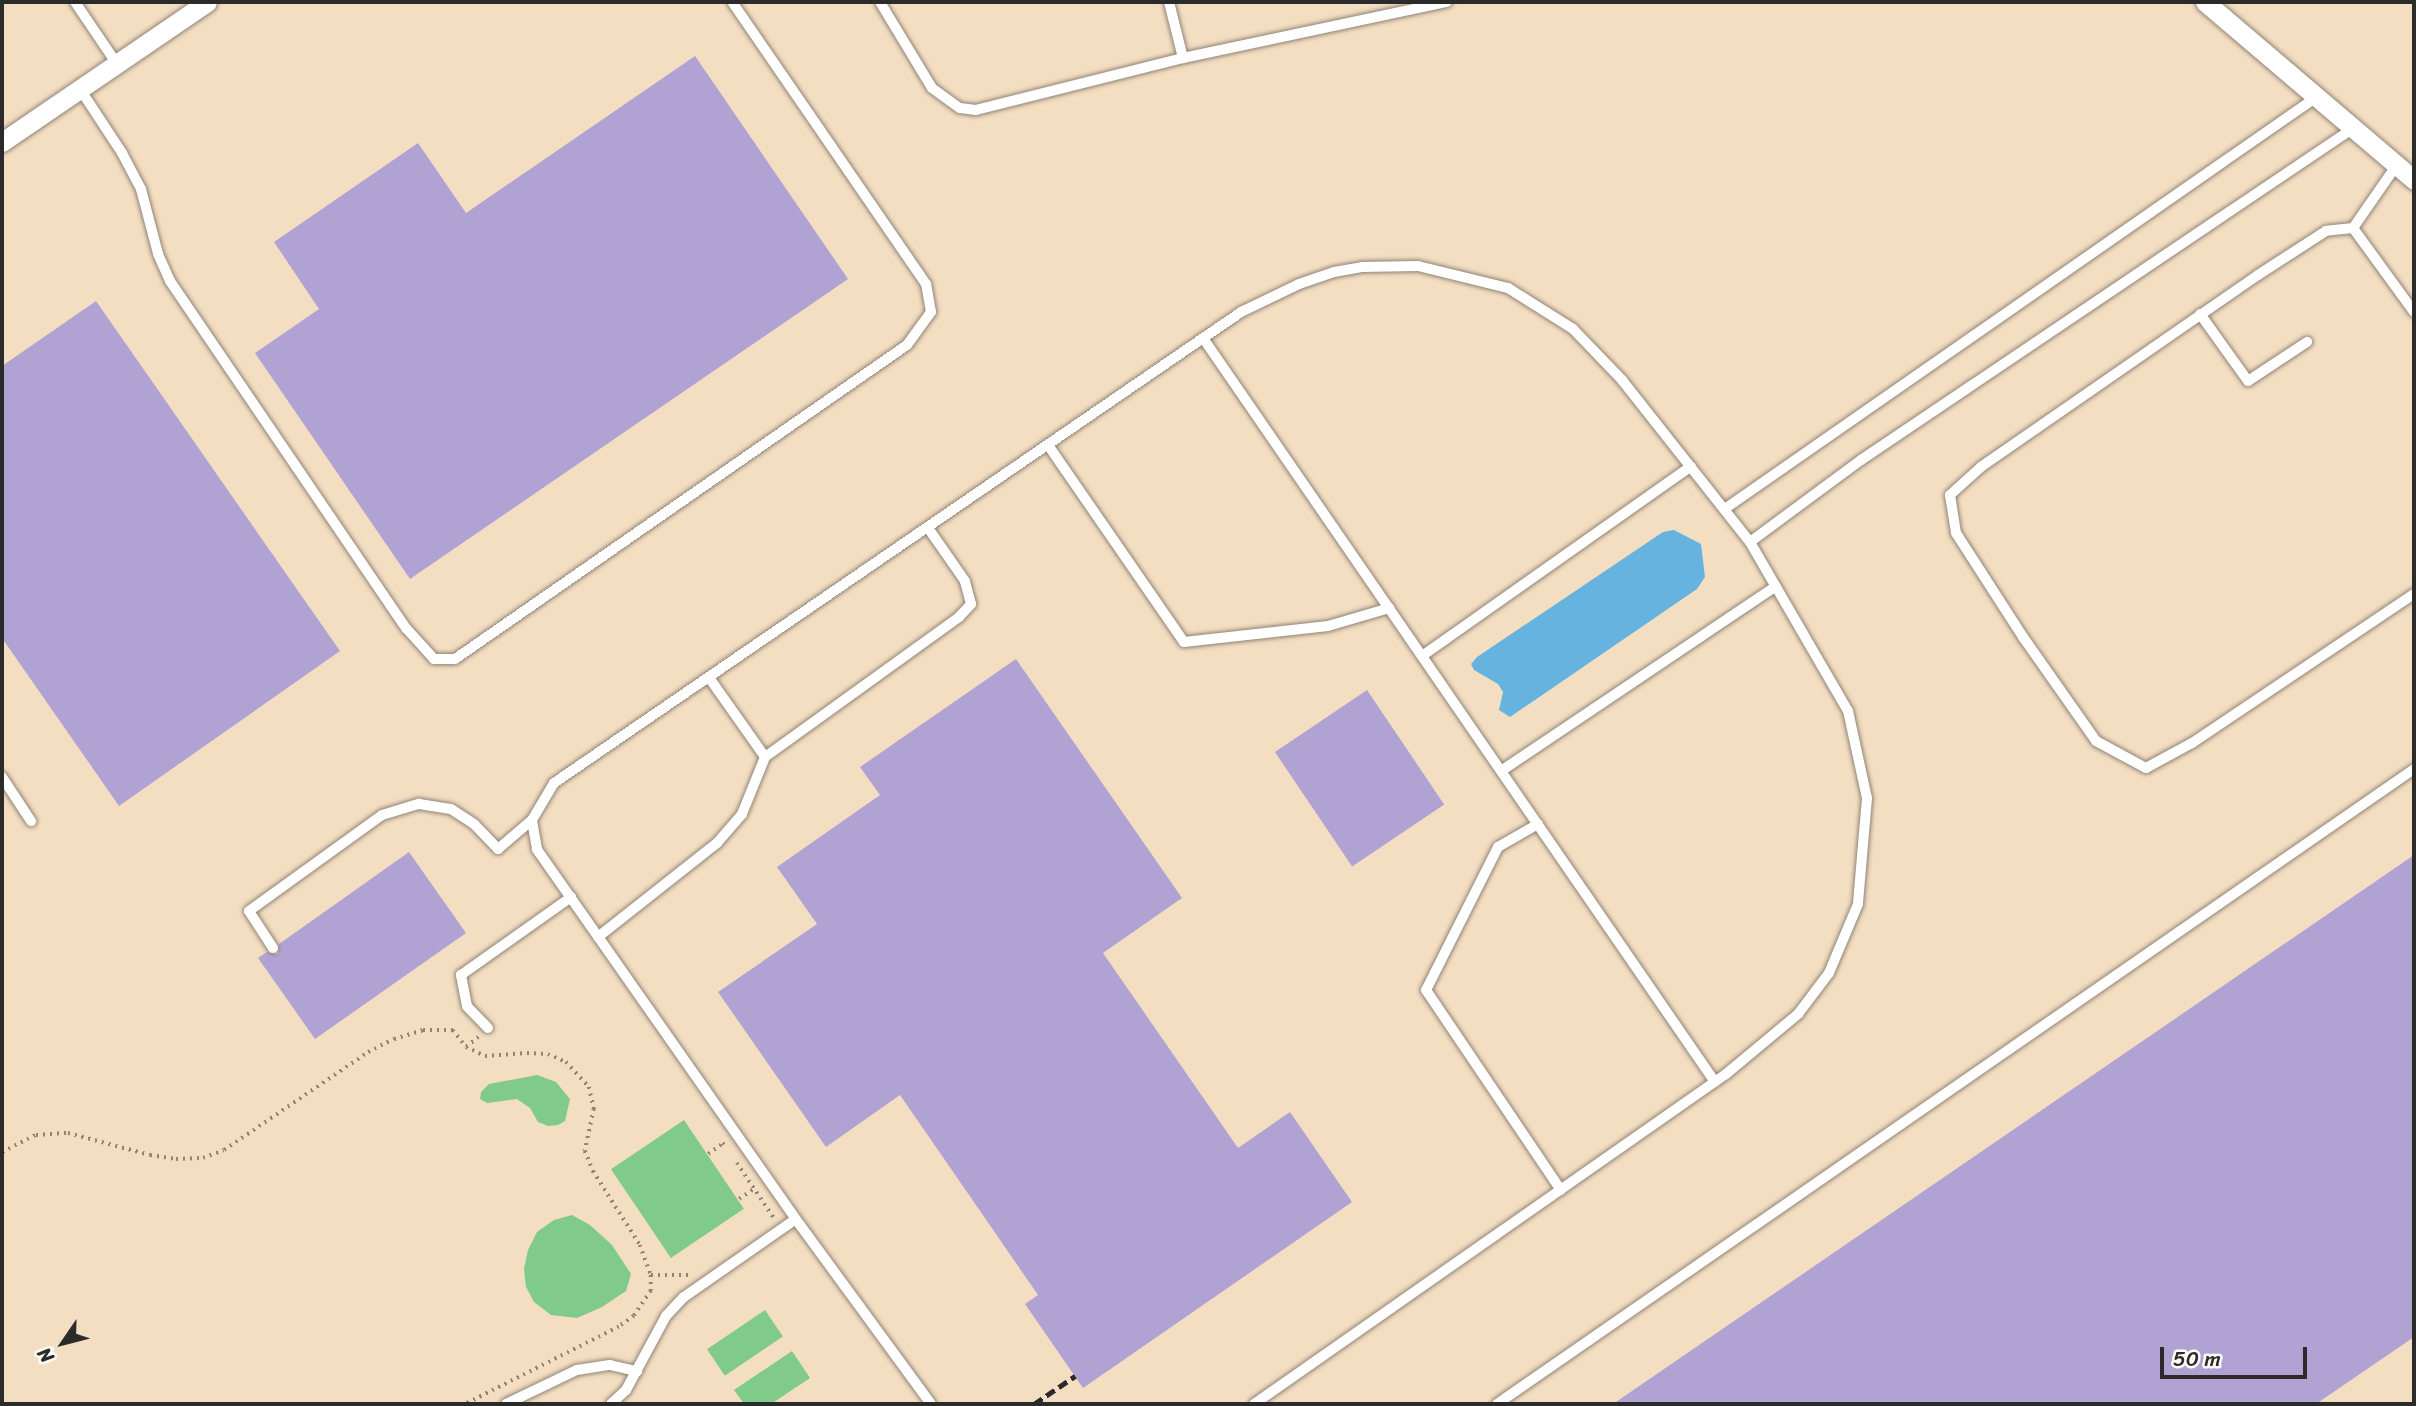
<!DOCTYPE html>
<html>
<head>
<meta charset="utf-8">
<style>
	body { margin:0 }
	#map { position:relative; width:2416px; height:1406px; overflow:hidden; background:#f4dec2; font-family:Sriracha,sans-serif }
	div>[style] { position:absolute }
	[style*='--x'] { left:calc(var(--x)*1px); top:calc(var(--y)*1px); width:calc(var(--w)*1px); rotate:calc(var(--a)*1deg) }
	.green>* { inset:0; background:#80cb89; transform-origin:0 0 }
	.water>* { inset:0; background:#67b3e0 }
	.building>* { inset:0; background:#b0a3d4; transform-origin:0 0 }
	.path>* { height:3.5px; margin-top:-1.75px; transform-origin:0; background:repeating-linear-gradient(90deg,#908476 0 2px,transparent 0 7px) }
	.roads { filter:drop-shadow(0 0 2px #908476) drop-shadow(0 0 2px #908476) }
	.service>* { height:10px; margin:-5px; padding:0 5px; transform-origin:5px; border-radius:5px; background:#fff }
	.minor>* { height:19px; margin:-9.5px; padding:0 9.5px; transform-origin:9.5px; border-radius:9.5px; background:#fff }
	.rail>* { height:5px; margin-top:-2.5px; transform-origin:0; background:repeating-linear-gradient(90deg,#2b2b2b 0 10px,transparent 0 15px) }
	span { translate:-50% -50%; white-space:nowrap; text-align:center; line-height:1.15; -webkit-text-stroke:6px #fdfcf7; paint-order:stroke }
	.frame { position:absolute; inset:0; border:4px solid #2b2b2b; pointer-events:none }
	.north { position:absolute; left:28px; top:1308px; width:70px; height:70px; -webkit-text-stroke:5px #fdfcf7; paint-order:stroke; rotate:235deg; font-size:19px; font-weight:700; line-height:28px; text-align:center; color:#2b2b2b }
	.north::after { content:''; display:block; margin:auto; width:24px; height:32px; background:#2b2b2b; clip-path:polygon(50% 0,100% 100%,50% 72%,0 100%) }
	.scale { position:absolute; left:2160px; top:1347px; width:147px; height:32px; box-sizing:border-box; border:4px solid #2b2b2b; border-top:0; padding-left:9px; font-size:21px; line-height:24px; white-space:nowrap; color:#2b2b2b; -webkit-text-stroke:5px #fdfcf7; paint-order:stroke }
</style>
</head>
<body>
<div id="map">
	<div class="green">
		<div style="clip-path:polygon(537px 1075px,556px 1082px,570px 1099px,565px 1121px,558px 1125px,548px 1126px,538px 1122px,530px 1108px,517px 1099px,487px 1103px,480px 1099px,481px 1092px,489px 1084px)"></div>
		<div style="left:684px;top:1120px;width:107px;height:88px;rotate:56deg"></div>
		<div style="clip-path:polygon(572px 1215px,590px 1225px,612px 1245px,631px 1274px,626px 1291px,602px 1307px,577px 1318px,551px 1315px,534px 1302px,526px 1287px,524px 1269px,528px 1250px,537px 1232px,554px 1220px)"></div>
		<div style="left:765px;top:1310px;width:32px;height:70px;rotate:56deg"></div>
		<div style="clip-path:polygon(792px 1351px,810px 1378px,771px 1404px,744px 1404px,734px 1390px)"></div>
	</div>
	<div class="water">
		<div style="clip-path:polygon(1674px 530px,1701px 544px,1705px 577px,1697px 589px,1510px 717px,1499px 710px,1503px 692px,1498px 684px,1474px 670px,1471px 664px,1477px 657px,1663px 532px)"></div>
	</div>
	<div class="building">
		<div style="clip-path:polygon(695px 56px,848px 279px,410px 579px,255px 353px,319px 309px,274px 242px,418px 143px,466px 213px)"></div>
		<div style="clip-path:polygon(96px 301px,340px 651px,119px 806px,2px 638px,2px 366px)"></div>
		<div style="clip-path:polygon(1016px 659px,1182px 898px,1103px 953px,1238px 1148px,1290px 1112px,1352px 1202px,1083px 1388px,1025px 1304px,1038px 1295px,900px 1095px,826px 1147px,718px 992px,817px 924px,777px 867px,880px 795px,860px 767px)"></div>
		<div style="left:1367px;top:690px;width:138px;height:111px;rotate:56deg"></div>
		<div style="clip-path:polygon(409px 852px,466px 933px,315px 1039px,258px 958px,267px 952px,278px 954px,279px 944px)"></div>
		<div style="clip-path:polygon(2414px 855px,2414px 1337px,2316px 1404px,1613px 1404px)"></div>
	</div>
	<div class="path">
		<div style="--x:466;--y:1047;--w:16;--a:-40"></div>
		<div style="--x:2;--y:1152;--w:38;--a:-27"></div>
		<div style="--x:36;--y:1135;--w:32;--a:-4"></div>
		<div style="--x:68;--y:1133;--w:85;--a:15"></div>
		<div style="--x:150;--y:1155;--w:26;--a:9"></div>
		<div style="--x:176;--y:1159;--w:27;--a:-2"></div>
		<div style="--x:203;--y:1158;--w:22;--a:-21"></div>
		<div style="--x:224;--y:1150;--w:174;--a:-34.2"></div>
		<div style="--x:368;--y:1052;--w:29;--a:-27"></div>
		<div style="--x:394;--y:1039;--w:30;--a:-17"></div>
		<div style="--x:423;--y:1030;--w:30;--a:0"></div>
		<div style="--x:453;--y:1030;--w:21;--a:53"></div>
		<div style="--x:466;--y:1047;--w:21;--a:25"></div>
		<div style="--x:485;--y:1056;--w:42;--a:-4.1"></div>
		<div style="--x:527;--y:1053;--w:21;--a:3"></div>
		<div style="--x:548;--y:1054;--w:20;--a:24"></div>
		<div style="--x:566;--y:1062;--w:34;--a:47"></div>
		<div style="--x:589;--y:1087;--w:23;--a:77"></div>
		<div style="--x:594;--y:1109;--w:43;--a:102.1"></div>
		<div style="--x:585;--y:1151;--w:22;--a:68"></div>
		<div style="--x:593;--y:1171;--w:88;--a:57.6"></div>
		<div style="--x:640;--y:1245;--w:32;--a:70"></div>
		<div style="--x:651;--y:1275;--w:16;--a:90"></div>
		<div style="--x:651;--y:1291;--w:30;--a:124"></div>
		<div style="--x:634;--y:1316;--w:19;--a:144"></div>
		<div style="--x:619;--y:1327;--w:171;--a:153.3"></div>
		<div style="--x:708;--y:1154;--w:19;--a:-36"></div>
		<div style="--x:723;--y:1143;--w:4;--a:56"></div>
		<div style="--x:737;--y:1163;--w:66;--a:56.1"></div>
		<div style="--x:739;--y:1199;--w:18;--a:-34"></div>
		<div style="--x:651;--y:1275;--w:37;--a:0"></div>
	</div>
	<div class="roads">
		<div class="service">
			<div style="--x:75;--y:2;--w:75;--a:55.9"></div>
			<div style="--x:880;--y:2;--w:100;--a:58.8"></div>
			<div style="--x:932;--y:88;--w:34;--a:36"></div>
			<div style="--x:960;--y:108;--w:16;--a:7"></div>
			<div style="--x:976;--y:110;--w:213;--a:-14.1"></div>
			<div style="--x:1169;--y:2;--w:58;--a:76"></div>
			<div style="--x:1183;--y:58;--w:270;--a:-12"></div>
			<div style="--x:80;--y:89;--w:77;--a:56.7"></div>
			<div style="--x:122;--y:153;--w:41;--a:62.2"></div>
			<div style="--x:141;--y:189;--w:67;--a:75.3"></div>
			<div style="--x:158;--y:254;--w:30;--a:66"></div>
			<div style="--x:170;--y:281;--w:420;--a:55.8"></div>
			<div style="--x:406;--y:628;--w:42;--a:47.9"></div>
			<div style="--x:434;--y:659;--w:21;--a:0"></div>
			<div style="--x:455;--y:659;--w:550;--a:-34.79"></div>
			<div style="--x:907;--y:345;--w:41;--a:-54"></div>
			<div style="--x:931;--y:312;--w:28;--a:-100"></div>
			<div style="--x:926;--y:284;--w:342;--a:-124.5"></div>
			<div style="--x:2396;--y:166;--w:75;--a:124.7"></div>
			<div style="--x:2353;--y:228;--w:27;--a:174"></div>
			<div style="--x:2326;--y:231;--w:81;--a:147.1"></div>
			<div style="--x:2258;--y:275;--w:337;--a:145.3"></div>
			<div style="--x:1981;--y:467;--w:42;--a:137.9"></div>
			<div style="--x:1950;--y:495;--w:38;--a:81"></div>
			<div style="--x:1956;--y:533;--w:124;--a:57.2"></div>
			<div style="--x:2023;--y:637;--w:127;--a:54.9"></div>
			<div style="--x:2096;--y:741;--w:57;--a:28.4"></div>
			<div style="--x:2146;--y:768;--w:52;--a:-28.5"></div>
			<div style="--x:2192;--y:743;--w:267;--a:-33.9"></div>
			<div style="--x:2353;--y:228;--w:104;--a:54"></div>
			<div style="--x:2200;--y:314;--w:82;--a:54.4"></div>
			<div style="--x:2248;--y:381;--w:71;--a:-33.5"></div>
			<div style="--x:1203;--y:338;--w:903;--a:55.47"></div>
			<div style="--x:1048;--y:445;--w:239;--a:55.4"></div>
			<div style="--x:1184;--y:642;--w:145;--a:-6.3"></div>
			<div style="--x:1328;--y:626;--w:64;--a:-16.4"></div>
			<div style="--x:1726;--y:508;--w:718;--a:-34.84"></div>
			<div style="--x:1750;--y:542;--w:138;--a:-36.5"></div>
			<div style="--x:1861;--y:460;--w:592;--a:-33.99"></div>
			<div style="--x:1422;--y:656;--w:329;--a:-35.2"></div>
			<div style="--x:710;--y:679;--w:95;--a:54.8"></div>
			<div style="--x:1501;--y:771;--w:331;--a:-33.9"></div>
			<div style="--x:2;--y:777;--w:53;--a:56.6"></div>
			<div style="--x:1538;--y:824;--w:46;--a:150.1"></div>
			<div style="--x:1498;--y:847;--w:160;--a:116.7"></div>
			<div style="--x:1426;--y:990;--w:241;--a:56"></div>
			<div style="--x:598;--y:937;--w:152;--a:-38.3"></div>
			<div style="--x:717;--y:843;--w:38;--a:-49"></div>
			<div style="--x:742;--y:814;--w:61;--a:-68"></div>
			<div style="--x:765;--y:757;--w:239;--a:-35.8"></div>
			<div style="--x:959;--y:617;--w:18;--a:-47"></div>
			<div style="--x:971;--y:604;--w:24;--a:-105"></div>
			<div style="--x:965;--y:581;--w:65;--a:-124.9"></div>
			<div style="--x:273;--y:948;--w:44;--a:-123"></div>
			<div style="--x:249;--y:911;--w:164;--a:-35.8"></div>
			<div style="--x:382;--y:815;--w:39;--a:-17"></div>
			<div style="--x:419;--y:804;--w:32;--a:9"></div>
			<div style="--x:451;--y:809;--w:27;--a:33"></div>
			<div style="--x:474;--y:824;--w:35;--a:46"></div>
			<div style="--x:498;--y:849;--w:45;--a:-40.5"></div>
			<div style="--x:488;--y:1028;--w:30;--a:-134"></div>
			<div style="--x:467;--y:1006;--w:32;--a:-101"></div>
			<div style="--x:461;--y:975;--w:135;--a:-35.3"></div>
			<div style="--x:506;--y:1404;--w:79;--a:-25.6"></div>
			<div style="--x:577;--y:1370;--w:33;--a:-9"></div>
			<div style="--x:610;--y:1365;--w:28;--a:13"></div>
			<div style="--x:611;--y:1404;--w:21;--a:-43"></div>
			<div style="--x:626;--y:1390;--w:84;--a:-61.6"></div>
			<div style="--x:666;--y:1316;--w:26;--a:-47"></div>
			<div style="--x:684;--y:1297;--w:136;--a:-34.9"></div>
			<div style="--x:931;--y:1404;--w:222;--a:-126.2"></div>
			<div style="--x:800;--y:1225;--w:459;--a:-125"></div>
			<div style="--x:537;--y:849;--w:29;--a:-100"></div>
			<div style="--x:532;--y:820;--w:43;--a:-59.3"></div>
			<div style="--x:554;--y:783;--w:833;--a:-34.43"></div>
			<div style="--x:1241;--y:312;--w:64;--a:-25.8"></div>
			<div style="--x:1299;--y:284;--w:37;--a:-19"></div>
			<div style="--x:1334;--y:272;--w:28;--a:-10"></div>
			<div style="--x:1362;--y:267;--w:56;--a:-1"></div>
			<div style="--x:1418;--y:266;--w:93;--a:13.7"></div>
			<div style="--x:1508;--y:288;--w:77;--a:32.2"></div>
			<div style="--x:1573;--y:329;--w:71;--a:46.1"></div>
			<div style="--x:1622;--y:380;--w:206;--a:51.7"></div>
			<div style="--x:1750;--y:542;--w:195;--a:59.9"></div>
			<div style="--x:1848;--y:711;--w:89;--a:77.7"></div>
			<div style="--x:1867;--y:798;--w:106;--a:94.9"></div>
			<div style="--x:1858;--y:904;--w:75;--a:112.8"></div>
			<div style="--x:1829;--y:973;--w:51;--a:127.1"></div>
			<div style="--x:1798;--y:1014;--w:94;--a:140.2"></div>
			<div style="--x:1726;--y:1074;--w:576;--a:145.04"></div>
			<div style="--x:1497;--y:1404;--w:1115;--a:-34.7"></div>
		</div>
		<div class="minor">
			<div style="--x:2205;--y:2;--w:275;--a:40.4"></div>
			<div style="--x:2;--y:142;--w:248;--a:-34.3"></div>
		</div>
	</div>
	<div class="rail">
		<div style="--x:1034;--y:1404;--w:50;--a:-34.3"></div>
	</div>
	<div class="frame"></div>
	<div class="north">N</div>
	<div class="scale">50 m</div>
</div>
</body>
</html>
